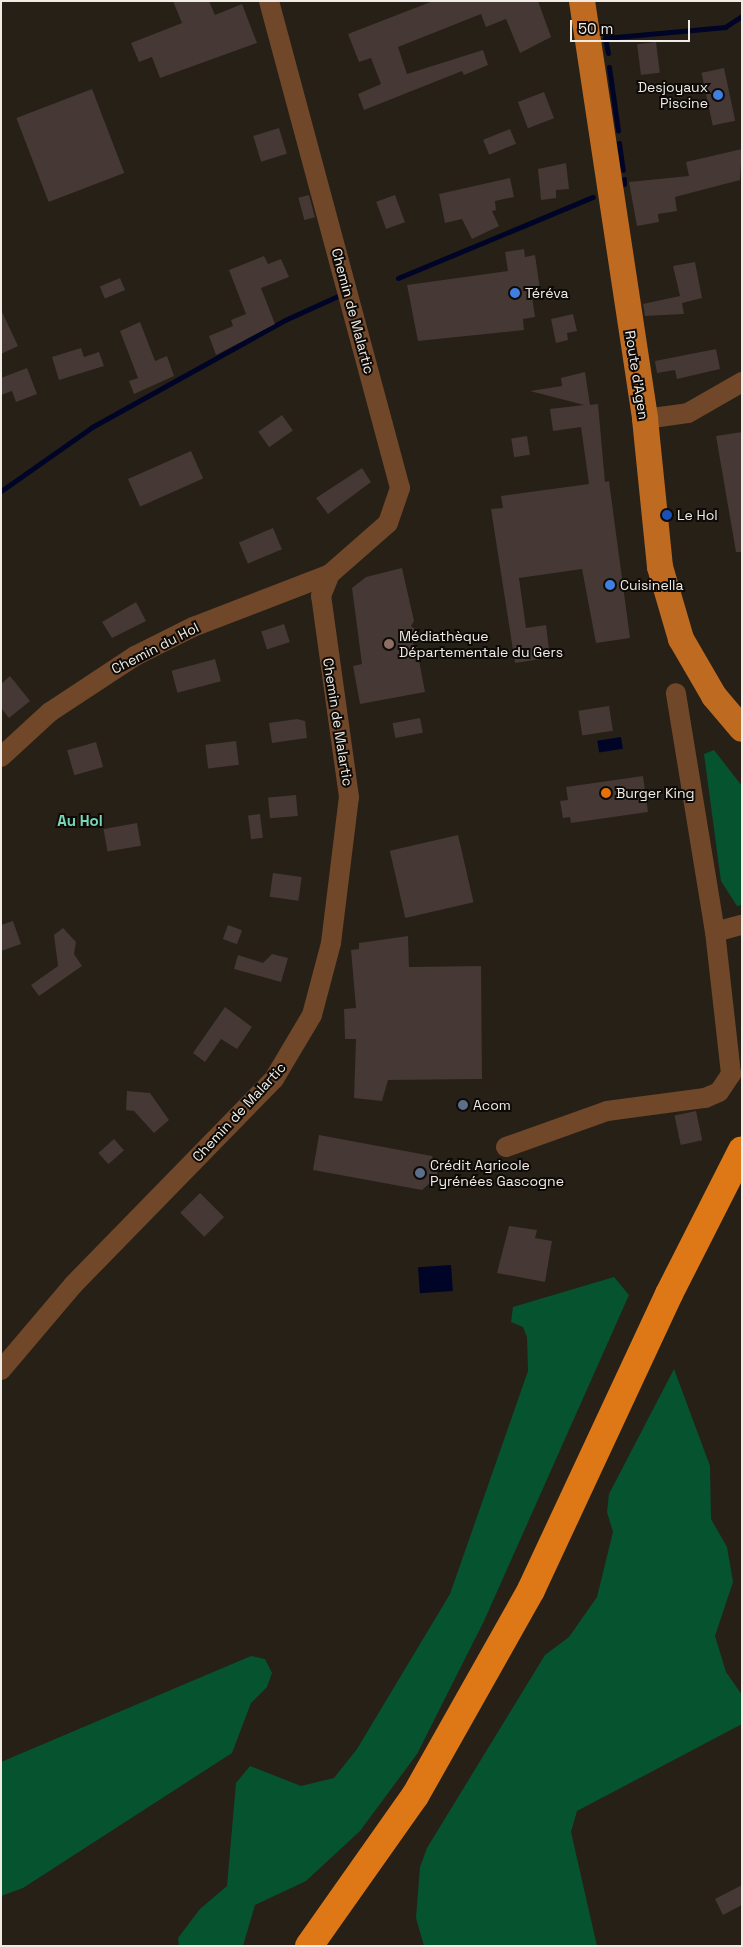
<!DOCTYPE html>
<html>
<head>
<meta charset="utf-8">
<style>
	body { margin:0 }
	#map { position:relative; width:743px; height:1947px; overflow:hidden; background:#262017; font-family:"Space Grotesk",sans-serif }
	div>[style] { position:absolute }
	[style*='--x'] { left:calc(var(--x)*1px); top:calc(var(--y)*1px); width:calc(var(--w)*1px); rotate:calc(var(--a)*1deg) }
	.green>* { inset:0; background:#065330 }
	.water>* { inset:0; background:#000426; transform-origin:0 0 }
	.stream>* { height:5px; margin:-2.5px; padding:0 2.5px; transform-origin:2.5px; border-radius:2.5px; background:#000426 }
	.building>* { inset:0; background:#453835; transform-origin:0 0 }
	.minor>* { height:20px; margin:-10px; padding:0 10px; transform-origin:10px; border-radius:10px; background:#704729 }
	.major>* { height:26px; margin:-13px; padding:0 13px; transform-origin:13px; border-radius:13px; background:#bf6a21 }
	.highway>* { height:28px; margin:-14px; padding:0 14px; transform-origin:14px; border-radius:14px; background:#de7816 }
	.dots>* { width:14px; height:14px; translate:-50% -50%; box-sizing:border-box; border:2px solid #0d0a07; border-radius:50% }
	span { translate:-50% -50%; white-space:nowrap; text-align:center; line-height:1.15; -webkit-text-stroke:4px #0d0a07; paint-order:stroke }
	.poi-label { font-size:14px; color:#f0ece5 }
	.right { translate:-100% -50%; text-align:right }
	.left { translate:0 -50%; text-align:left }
	.street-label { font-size:14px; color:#f0ece5 }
	.neighbourhood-label { font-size:15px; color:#78d6b9; font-weight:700 }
	.frame { position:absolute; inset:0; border:2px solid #f0ece5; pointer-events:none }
	.scale { position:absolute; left:570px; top:20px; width:120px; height:22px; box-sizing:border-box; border:2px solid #f0ece5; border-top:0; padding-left:6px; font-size:15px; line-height:18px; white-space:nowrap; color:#f0ece5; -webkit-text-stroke:4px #0d0a07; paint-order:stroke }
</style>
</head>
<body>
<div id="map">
	<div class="green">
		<div style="clip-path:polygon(714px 750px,742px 786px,742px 905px,737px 906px,721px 881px,704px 754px)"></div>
		<div style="clip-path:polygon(614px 1277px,629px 1295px,484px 1621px,417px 1754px,360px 1831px,306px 1881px,255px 1905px,243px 1946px,179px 1946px,178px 1938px,200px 1909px,227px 1886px,236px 1783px,250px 1766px,301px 1786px,334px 1778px,357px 1749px,450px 1594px,528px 1371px,527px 1337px,523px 1327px,511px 1322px,513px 1307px)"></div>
		<div style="clip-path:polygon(674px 1369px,710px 1466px,711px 1519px,727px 1547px,733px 1582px,715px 1636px,726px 1672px,742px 1695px,742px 1724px,577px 1811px,571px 1832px,597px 1946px,424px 1946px,416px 1918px,420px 1867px,427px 1848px,545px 1655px,569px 1637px,597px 1597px,613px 1532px,607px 1512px,609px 1494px)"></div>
		<div style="clip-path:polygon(251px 1656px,265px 1659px,272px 1673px,267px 1687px,251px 1703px,232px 1753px,23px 1888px,1px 1896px,1px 1762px)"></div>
	</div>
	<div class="water">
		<div style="left:621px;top:737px;width:12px;height:24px;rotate:81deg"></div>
		<div style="left:451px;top:1265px;width:26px;height:33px;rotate:86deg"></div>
	</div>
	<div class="stream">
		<div style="--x:608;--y:53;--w:15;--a:-101"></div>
		<div style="--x:605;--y:38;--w:121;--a:-5.2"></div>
		<div style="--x:725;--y:27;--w:20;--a:-33"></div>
		<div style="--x:609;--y:67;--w:64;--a:81.9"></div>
		<div style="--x:619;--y:143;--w:27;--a:82"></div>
		<div style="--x:624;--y:179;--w:5;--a:90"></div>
		<div style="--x:398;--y:278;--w:211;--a:-22.6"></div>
		<div style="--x:1;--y:491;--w:111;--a:-35.1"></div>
		<div style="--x:92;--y:427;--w:221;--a:-29"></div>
		<div style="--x:285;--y:320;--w:58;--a:-24.4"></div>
	</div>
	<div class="building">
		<div style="clip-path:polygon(173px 1px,209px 1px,215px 15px,242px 4px,257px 43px,160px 78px,152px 57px,139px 62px,131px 43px,182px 23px)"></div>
		<div style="clip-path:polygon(433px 1px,538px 1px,551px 37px,520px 53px,506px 19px,486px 27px,481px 14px,398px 47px,407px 74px,483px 50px,488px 65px,464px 75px,462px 71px,364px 110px,358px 94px,381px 84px,371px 58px,359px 62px,348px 34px)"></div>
		<div style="left:656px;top:42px;width:31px;height:19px;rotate:83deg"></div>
		<div style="left:724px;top:68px;width:54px;height:23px;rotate:78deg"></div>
		<div style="left:92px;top:89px;width:90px;height:81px;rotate:69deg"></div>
		<div style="left:544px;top:92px;width:28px;height:28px;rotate:69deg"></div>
		<div style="left:279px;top:128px;width:27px;height:27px;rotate:73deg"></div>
		<div style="left:510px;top:129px;width:16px;height:29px;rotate:68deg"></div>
		<div style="clip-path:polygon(742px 149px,740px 180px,675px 197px,677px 211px,658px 214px,659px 222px,637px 226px,629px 182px,689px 176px,686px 162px)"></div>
		<div style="clip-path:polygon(566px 163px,569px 189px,556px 190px,556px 198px,541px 200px,538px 169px)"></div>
		<div style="clip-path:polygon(510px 178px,514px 197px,495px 201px,496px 210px,492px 211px,499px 226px,472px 239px,462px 219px,445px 223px,439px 194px)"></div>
		<div style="left:309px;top:195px;width:23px;height:11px;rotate:75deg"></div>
		<div style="left:395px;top:195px;width:29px;height:20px;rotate:70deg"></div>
		<div style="clip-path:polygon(524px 249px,525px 257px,535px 255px,540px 289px,531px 290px,535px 317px,523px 319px,524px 330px,418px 341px,407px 285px,508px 271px,505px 252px)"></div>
		<div style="clip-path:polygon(264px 256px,268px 264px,281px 259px,289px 277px,261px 288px,275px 324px,216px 355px,209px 336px,233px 326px,231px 320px,246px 314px,229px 270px)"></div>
		<div style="clip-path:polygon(695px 262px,702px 298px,682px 303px,684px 314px,645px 316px,643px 304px,680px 296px,673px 266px)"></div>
		<div style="left:120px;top:278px;width:13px;height:22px;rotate:67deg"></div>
		<div style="clip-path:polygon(1px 310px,18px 346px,1px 354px)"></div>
		<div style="clip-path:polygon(573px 314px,577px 331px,567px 333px,568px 340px,556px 343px,551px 319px)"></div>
		<div style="clip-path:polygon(140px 322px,155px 361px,167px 356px,174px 376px,134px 394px,129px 381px,138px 378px,120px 331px)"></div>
		<div style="clip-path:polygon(81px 348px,84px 357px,99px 352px,104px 366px,59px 380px,52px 357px)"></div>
		<div style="clip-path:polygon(716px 349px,720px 369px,677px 379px,675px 370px,657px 373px,655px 361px)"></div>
		<div style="clip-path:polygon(27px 368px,37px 394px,16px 402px,12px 391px,1px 395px,1px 378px)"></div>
		<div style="clip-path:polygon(585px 372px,590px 405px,598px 404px,605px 482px,609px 481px,630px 638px,596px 643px,582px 569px,519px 578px,526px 628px,546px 625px,549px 649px,545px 650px,547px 658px,515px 663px,491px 509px,503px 508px,501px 496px,589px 484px,581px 427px,553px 431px,550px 409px,584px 405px,530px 391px,562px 386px,561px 378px)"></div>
		<div style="left:282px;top:415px;width:19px;height:29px;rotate:55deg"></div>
		<div style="clip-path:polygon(742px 432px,742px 552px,736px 552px,716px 436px)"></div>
		<div style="left:527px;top:436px;width:19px;height:16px;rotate:81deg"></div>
		<div style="left:191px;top:451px;width:30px;height:69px;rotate:66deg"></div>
		<div style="clip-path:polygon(362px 468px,371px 482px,328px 514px,316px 498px)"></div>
		<div style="left:273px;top:528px;width:23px;height:37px;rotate:67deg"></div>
		<div style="clip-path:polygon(402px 568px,414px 621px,411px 626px,416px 630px,413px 644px,422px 651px,418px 655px,425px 692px,360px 704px,353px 666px,362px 664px,352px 588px,366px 577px)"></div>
		<div style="clip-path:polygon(136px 602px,146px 621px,112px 638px,102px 622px)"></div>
		<div style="left:284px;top:624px;width:19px;height:24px;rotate:72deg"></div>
		<div style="left:215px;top:659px;width:23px;height:45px;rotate:75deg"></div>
		<div style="clip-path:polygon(10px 676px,30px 701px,9px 718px,1px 708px,1px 684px)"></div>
		<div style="left:609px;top:706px;width:25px;height:31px;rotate:81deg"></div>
		<div style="left:420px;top:718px;width:15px;height:28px;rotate:79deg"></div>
		<div style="clip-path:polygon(297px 719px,305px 721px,307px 738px,272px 743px,269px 723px)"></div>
		<div style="left:236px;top:741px;width:24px;height:31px;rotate:83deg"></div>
		<div style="left:96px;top:742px;width:26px;height:30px;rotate:74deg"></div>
		<div style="clip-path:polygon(643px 776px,648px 812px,571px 823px,570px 817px,563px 818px,560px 801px,568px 800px,566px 787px)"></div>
		<div style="left:296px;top:795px;width:21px;height:28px;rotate:85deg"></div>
		<div style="left:260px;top:814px;width:24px;height:12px;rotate:83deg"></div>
		<div style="left:137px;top:823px;width:23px;height:34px;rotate:80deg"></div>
		<div style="left:458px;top:835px;width:69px;height:70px;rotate:77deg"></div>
		<div style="left:273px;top:873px;width:29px;height:24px;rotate:8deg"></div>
		<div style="clip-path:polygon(13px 921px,21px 944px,1px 951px,1px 925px)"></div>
		<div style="left:228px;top:925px;width:15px;height:15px;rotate:20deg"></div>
		<div style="clip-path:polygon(63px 928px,76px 942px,74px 954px,82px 966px,39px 996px,31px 985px,58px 966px,54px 935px)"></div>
		<div style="clip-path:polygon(408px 936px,409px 967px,481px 966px,482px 1079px,388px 1080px,382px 1101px,354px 1098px,356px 1039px,345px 1039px,344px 1009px,356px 1008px,351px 950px,359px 949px,359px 943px)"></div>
		<div style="clip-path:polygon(272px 954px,288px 958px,281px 982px,234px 969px,238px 955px,263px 963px)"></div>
		<div style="clip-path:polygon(225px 1007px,252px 1027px,237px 1049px,221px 1039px,205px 1062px,193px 1053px)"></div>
		<div style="clip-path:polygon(127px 1091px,150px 1093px,169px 1120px,154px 1133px,134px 1111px,126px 1110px)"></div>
		<div style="left:696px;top:1111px;width:30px;height:22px;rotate:78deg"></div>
		<div style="clip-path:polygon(319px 1135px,432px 1156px,438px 1176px,422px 1190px,313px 1170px)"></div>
		<div style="left:114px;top:1139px;width:15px;height:21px;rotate:48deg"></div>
		<div style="left:200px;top:1193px;width:34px;height:28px;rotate:45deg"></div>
		<div style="clip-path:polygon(509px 1226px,537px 1230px,535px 1238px,552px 1241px,545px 1282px,497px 1273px)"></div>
		<div style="clip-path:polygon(742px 1885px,742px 1905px,723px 1915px,715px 1899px)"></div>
	</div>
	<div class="minor">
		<div style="--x:645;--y:419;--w:43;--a:-7.9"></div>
		<div style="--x:688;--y:413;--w:62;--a:-29.9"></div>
		<div style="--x:1;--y:757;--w:67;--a:-42.6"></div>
		<div style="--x:50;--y:712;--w:102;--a:-33.4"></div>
		<div style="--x:135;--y:656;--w:65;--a:-26.6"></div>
		<div style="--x:193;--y:627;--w:147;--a:-21.1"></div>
		<div style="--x:715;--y:932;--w:28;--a:-15"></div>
		<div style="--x:506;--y:1147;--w:107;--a:-19.6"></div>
		<div style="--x:607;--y:1111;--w:99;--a:-7.6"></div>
		<div style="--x:705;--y:1098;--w:15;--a:-23"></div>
		<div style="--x:719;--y:1092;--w:22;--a:-56"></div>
		<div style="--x:731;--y:1074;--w:143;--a:-96.4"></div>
		<div style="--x:715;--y:932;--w:242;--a:-99.3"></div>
		<div style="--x:1;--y:1370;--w:111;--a:-49.7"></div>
		<div style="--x:73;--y:1285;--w:288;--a:-45.7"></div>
		<div style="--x:274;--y:1079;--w:74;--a:-59.3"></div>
		<div style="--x:312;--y:1015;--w:74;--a:-75.2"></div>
		<div style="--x:331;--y:943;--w:147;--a:-83"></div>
		<div style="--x:349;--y:797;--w:203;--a:-97.9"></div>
		<div style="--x:321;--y:596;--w:24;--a:-68"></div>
		<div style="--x:330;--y:574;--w:77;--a:-41.3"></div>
		<div style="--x:388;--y:523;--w:37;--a:-71"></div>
		<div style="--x:400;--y:488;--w:504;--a:-105.06"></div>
	</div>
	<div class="major">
		<div style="--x:582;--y:1;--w:423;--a:81.4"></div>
		<div style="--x:645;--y:419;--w:149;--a:84.2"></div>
		<div style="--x:660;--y:567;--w:75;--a:73.7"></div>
		<div style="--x:681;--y:639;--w:66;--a:59.9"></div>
		<div style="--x:714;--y:696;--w:43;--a:49.7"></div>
	</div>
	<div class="highway">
		<div style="--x:309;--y:1946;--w:184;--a:-54.8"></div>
		<div style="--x:415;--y:1796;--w:236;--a:-60.6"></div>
		<div style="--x:531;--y:1590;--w:327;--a:-65"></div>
		<div style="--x:669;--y:1294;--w:161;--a:-63.1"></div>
	</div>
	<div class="dots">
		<div style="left:718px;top:95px;background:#3f7fe0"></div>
		<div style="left:515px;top:293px;background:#3f7fe0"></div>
		<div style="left:667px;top:515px;background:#1a4fb4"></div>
		<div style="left:610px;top:585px;background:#3f7fe0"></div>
		<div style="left:389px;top:644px;background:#8d6e63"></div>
		<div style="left:606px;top:793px;background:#e8710a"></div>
		<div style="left:463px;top:1105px;background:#5c6f8a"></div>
		<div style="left:420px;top:1173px;background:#5c6f8a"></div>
	</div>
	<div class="poi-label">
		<span class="right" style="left:708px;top:95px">Desjoyaux<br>Piscine</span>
		<span class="left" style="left:525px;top:293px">Téréva</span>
		<span class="left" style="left:677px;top:515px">Le Hol</span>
		<span class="left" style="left:620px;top:585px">Cuisinella</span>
		<span class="left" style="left:399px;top:644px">Médiathèque<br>Départementale du Gers</span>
		<span class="left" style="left:616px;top:793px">Burger King</span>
		<span class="left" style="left:473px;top:1105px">Acom</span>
		<span class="left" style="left:430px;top:1173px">Crédit Agricole<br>Pyrénées Gascogne</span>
	</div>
	<div class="street-label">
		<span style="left:353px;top:311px;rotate:75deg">Chemin de Malartic</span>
		<span style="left:637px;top:375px;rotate:81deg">Route d'Agen</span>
		<span style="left:155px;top:648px;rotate:-27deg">Chemin du Hol</span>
		<span style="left:338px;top:722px;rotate:81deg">Chemin de Malartic</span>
		<span style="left:239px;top:1112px;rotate:-47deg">Chemin de Malartic</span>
	</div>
	<div class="neighbourhood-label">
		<span style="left:80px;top:821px">Au Hol</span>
	</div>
	<div class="frame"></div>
	<div class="scale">50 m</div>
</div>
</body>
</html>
